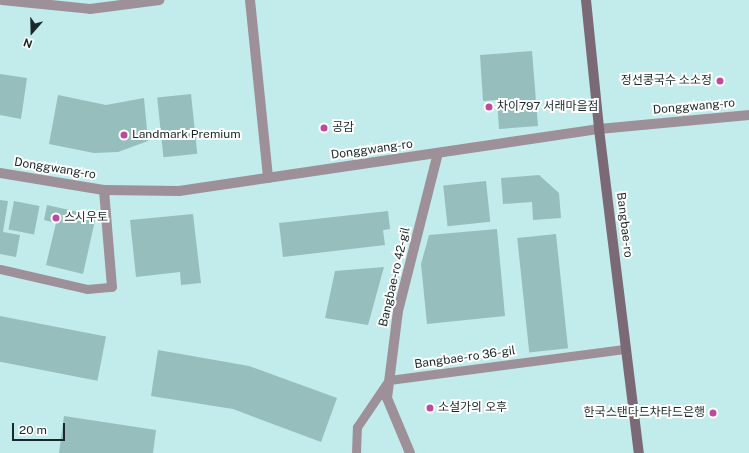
<!DOCTYPE html>
<html>
<head>
<meta charset="utf-8">
<style>
	body { margin:0 }
	#map { position:relative; width:749px; height:453px; overflow:hidden; background:#c2eceb; font-family:"Public Sans","Noto Sans KR",sans-serif }
	div>[style] { position:absolute }
	[style*='--x'] { left:calc(var(--x)*1px); top:calc(var(--y)*1px); width:calc(var(--w)*1px); rotate:calc(var(--a)*1deg) }
	.building>* { inset:0; background:#95bebd; transform-origin:0 0 }
	.service>* { height:9px; margin:-4.5px; padding:0 4.5px; transform-origin:4.5px; border-radius:4.5px; background:#9d9098 }
	.minor>* { height:10px; margin:-5px; padding:0 5px; transform-origin:5px; border-radius:5px; background:#9d9098 }
	.tertiary>* { height:10px; margin:-5px; padding:0 5px; transform-origin:5px; border-radius:5px; background:#9d9098 }
	.secondary>* { height:10px; margin:-5px; padding:0 5px; transform-origin:5px; border-radius:5px; background:#7b6975 }
	.dots>* { width:11px; height:11px; translate:-50% -50%; box-sizing:border-box; border:2px solid #fff; border-radius:50% }
	span { translate:-50% -50%; white-space:nowrap; text-align:center; line-height:1.15; -webkit-text-stroke:4px #fff; paint-order:stroke }
	.poi-label { font-size:12px; color:#192929 }
	.right { translate:-100% -50%; text-align:right }
	.left { translate:0 -50%; text-align:left }
	.street-label { font-size:12px; color:#192929 }
	.north { position:absolute; left:12px; top:12px; width:40px; height:40px; -webkit-text-stroke:3px #fff; paint-order:stroke; rotate:200deg; font-size:11px; font-weight:700; line-height:16px; text-align:center; color:#192929 }
	.north::after { content:''; display:block; margin:auto; width:14px; height:18px; background:#192929; clip-path:polygon(50% 0,100% 100%,50% 72%,0 100%) }
	.scale { position:absolute; left:12px; top:423px; width:53px; height:18px; box-sizing:border-box; border:2px solid #192929; border-top:0; padding-left:5px; font-size:12px; line-height:14px; white-space:nowrap; color:#192929; -webkit-text-stroke:3px #fff; paint-order:stroke }
</style>
</head>
<body>
<div id="map">
	<div class="building">
		<div style="clip-path:polygon(532px 51px,538px 126px,499px 129px,497px 100px,483px 101px,480px 55px)"></div>
		<div style="clip-path:polygon(0 74px,27px 78px,21px 119px,0 115px)"></div>
		<div style="left:191px;top:94px;width:60px;height:34px;rotate:84deg"></div>
		<div style="clip-path:polygon(58px 95px,106px 105px,144px 98px,148px 141px,118px 152px,94px 153px,49px 144px)"></div>
		<div style="clip-path:polygon(539px 175px,559px 193px,561px 218px,533px 220px,532px 202px,503px 204px,501px 178px)"></div>
		<div style="left:486px;top:181px;width:41px;height:43px;rotate:84deg"></div>
		<div style="clip-path:polygon(0 200px,8px 201px,3px 232px,20px 235px,16px 257px,0 254px)"></div>
		<div style="left:14px;top:201px;width:26px;height:29px;rotate:11deg"></div>
		<div style="clip-path:polygon(47px 205px,96px 216px,83px 274px,46px 265px,56px 223px,44px 220px)"></div>
		<div style="clip-path:polygon(388px 211px,390px 229px,383px 230px,385px 245px,283px 257px,279px 223px)"></div>
		<div style="clip-path:polygon(193px 214px,201px 283px,181px 285px,180px 272px,136px 277px,130px 220px)"></div>
		<div style="clip-path:polygon(497px 229px,505px 316px,427px 324px,421px 264px,429px 235px)"></div>
		<div style="left:556px;top:234px;width:115px;height:39px;rotate:84deg"></div>
		<div style="clip-path:polygon(384px 267px,368px 325px,325px 318px,335px 271px)"></div>
		<div style="left:0;top:316px;width:108px;height:45px;rotate:11deg"></div>
		<div style="clip-path:polygon(158px 350px,249px 366px,337px 398px,321px 442px,233px 409px,151px 396px)"></div>
		<div style="clip-path:polygon(64px 416px,156px 430px,153px 453px,59px 453px)"></div>
	</div>
	<div class="service">
		<div style="--x:0;--y:269;--w:89;--a:12.9"></div>
		<div style="--x:87;--y:289;--w:25;--a:-5"></div>
		<div style="--x:356;--y:453;--w:26;--a:-88"></div>
		<div style="--x:357;--y:427;--w:57;--a:-55.8"></div>
		<div style="--x:389;--y:380;--w:239;--a:-7.5"></div>
	</div>
	<div class="minor">
		<div style="--x:2;--y:0;--w:88;--a:5.8"></div>
		<div style="--x:90;--y:9;--w:70;--a:-7.4"></div>
		<div style="--x:250;--y:0;--w:179;--a:84.2"></div>
		<div style="--x:104;--y:190;--w:97;--a:85.3"></div>
		<div style="--x:410;--y:453;--w:60;--a:-112.7"></div>
		<div style="--x:387;--y:398;--w:88;--a:-82.8"></div>
		<div style="--x:398;--y:311;--w:163;--a:-75.8"></div>
	</div>
	<div class="tertiary">
		<div style="--x:0;--y:173;--w:105;--a:9.3"></div>
		<div style="--x:104;--y:190;--w:75;--a:0.8"></div>
		<div style="--x:179;--y:191;--w:425;--a:-8.4"></div>
		<div style="--x:599;--y:129;--w:151;--a:-5.3"></div>
	</div>
	<div class="secondary">
		<div style="--x:586;--y:0;--w:130;--a:84.2"></div>
		<div style="--x:599;--y:129;--w:326;--a:83"></div>
	</div>
	<div class="dots">
		<div style="left:720px;top:81px;background:#bf49a1"></div>
		<div style="left:489px;top:107px;background:#bf49a1"></div>
		<div style="left:324px;top:128px;background:#bf49a1"></div>
		<div style="left:124px;top:135px;background:#bf49a1"></div>
		<div style="left:56px;top:218px;background:#bf49a1"></div>
		<div style="left:430px;top:408px;background:#bf49a1"></div>
		<div style="left:713px;top:413px;background:#bf49a1"></div>
	</div>
	<div class="poi-label">
		<span class="right" style="left:712px;top:81px">정선콩국수 소소정</span>
		<span class="left" style="left:497px;top:107px">차이797 서래마을점</span>
		<span class="left" style="left:332px;top:128px">공감</span>
		<span class="left" style="left:132px;top:135px">Landmark Premium</span>
		<span class="left" style="left:64px;top:218px">스시우토</span>
		<span class="left" style="left:438px;top:408px">소설가의 오후</span>
		<span class="right" style="left:705px;top:413px">한국스탠다드차타드은행</span>
	</div>
	<div class="street-label">
		<span style="left:694px;top:107px;rotate:-5deg">Donggwang-ro</span>
		<span style="left:372px;top:150px;rotate:-8deg">Donggwang-ro</span>
		<span style="left:55px;top:169px;rotate:9deg">Donggwang-ro</span>
		<span style="left:624px;top:225px;rotate:83deg">Bangbae-ro</span>
		<span style="left:395px;top:277px;rotate:-77deg">Bangbae-ro 42-gil</span>
		<span style="left:465px;top:358px;rotate:-8deg">Bangbae-ro 36-gil</span>
	</div>
	<div class="north">N</div>
	<div class="scale">20 m</div>
</div>
</body>
</html>
